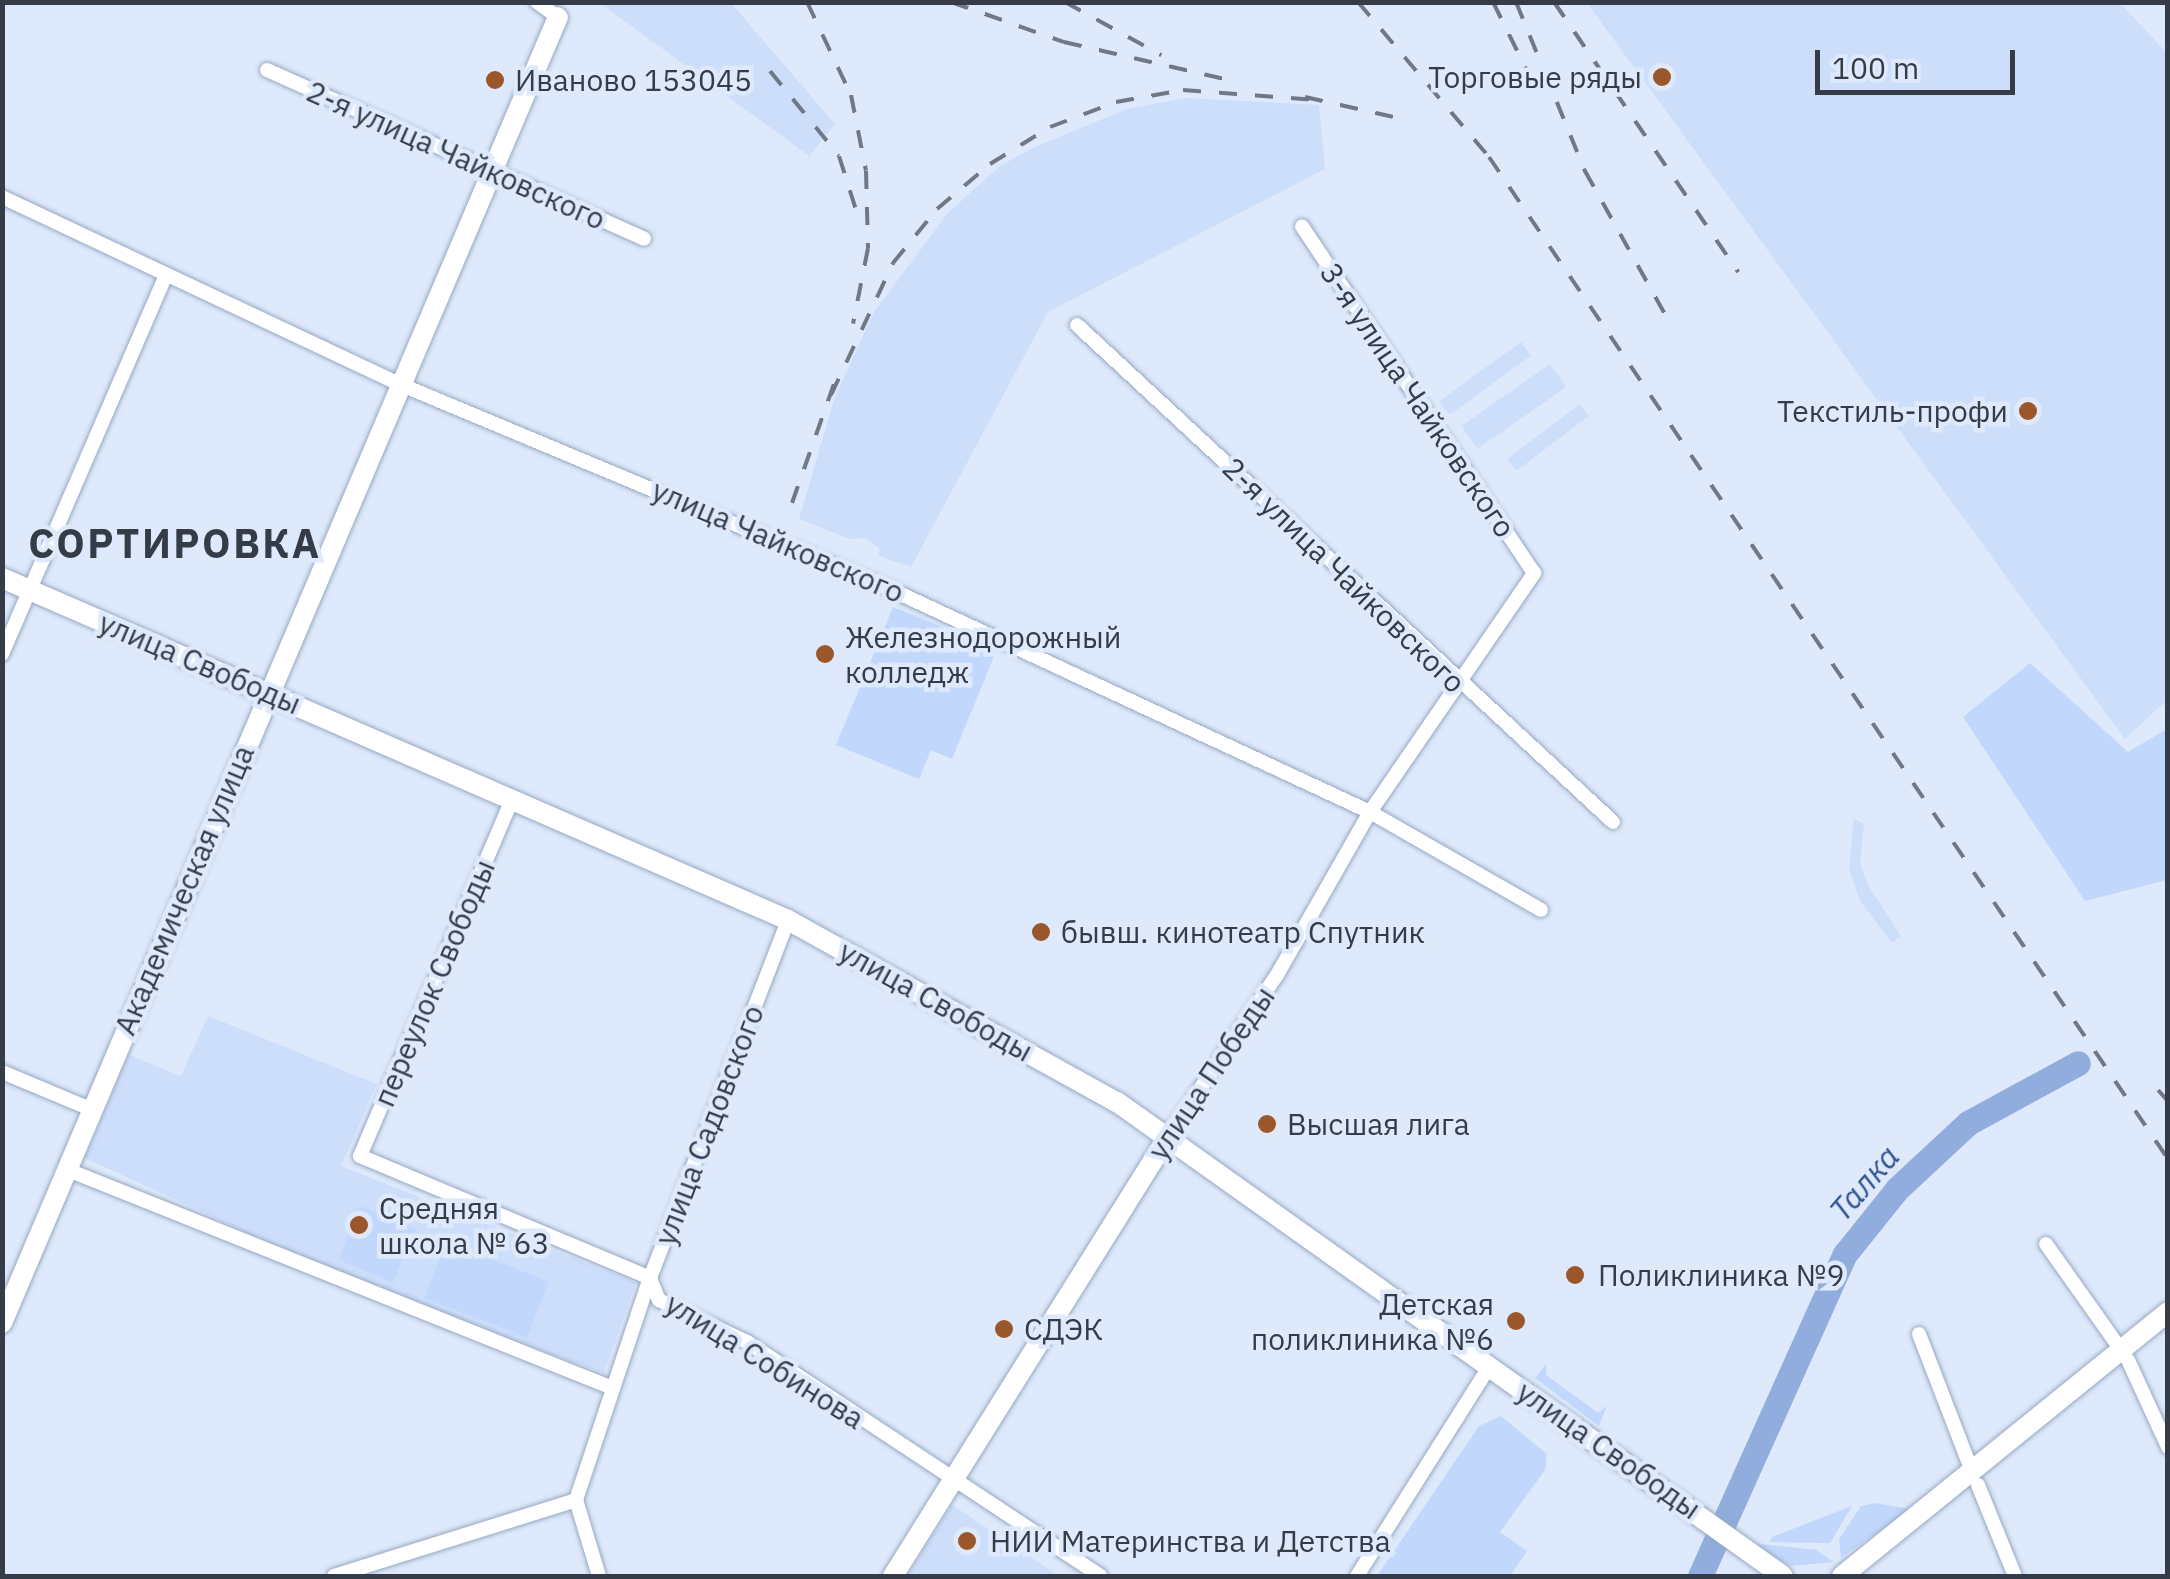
<!DOCTYPE html>
<html>
<head>
<meta charset="utf-8">
<style>
	body { margin:0 }
	#map { position:relative; width:2170px; height:1579px; overflow:hidden; background:#dee9fb; font-family:"IBM Plex Sans",sans-serif }
	div>[style] { position:absolute }
	[style*='--x'] { left:calc(var(--x)*1px); top:calc(var(--y)*1px); width:calc(var(--w)*1px); rotate:calc(var(--a)*1deg) }
	.built>* { inset:0; background:#cddefb; transform-origin:0 0 }
	.green>* { inset:0; background:#c1d7fb; transform-origin:0 0 }
	.river>* { height:25px; margin:-12.5px; padding:0 12.5px; transform-origin:12.5px; border-radius:12.5px; background:#90addd }
	.roads { filter:drop-shadow(0 0 2px #97a8c3) drop-shadow(0 0 2px #97a8c3) }
	.street>* { height:14px; margin:-7px; padding:0 7px; transform-origin:7px; border-radius:7px; background:#fff }
	.secondary>* { height:20px; margin:-10px; padding:0 10px; transform-origin:10px; border-radius:10px; background:#fff }
	.rail>* { height:4px; margin-top:-2px; transform-origin:0; background:repeating-linear-gradient(90deg,#707886 0 18px,transparent 0 36px) }
	.dots>* { width:28px; height:28px; translate:-50% -50%; box-sizing:border-box; border:5px solid #dee9fb; border-radius:50% }
	span { translate:-50% -50%; white-space:nowrap; text-align:center; line-height:1.15; -webkit-text-stroke:9px #dee9fb; paint-order:stroke }
	.poi-label { font-size:30px; color:#353c48 }
	.right { translate:-100% -50%; text-align:right }
	.left { translate:0 -50%; text-align:left }
	.street-label { font-size:30px; color:#353c48 }
	.water-label { font-size:32px; color:#315490; font-style:italic }
	.district-label { font-size:40px; color:#353c48; font-weight:700; letter-spacing:2.5px }
	.frame { position:absolute; inset:0; border:5px solid #353c48; pointer-events:none }
	.scale { position:absolute; left:1815px; top:50px; width:200px; height:45px; box-sizing:border-box; border:5px solid #353c48; border-top:0; padding-left:12px; font-size:30px; line-height:35px; white-space:nowrap; color:#353c48; -webkit-text-stroke:8px #dee9fb; paint-order:stroke }
</style>
</head>
<body>
<div id="map">
	<div class="built">
		<div style="clip-path:polygon(600px 3px,731px 3px,835px 124px,809px 156px)"></div>
		<div style="clip-path:polygon(1587px 3px,2120px 3px,2167px 53px,2167px 700px,2125px 739px)"></div>
		<div style="clip-path:polygon(1186px 98px,1319px 105px,1325px 169px,1048px 312px,911px 567px,879px 556px,879px 548px,865px 538px,849px 539px,799px 519px,835px 397px,874px 312px,948px 213px,1000px 166px,1037px 146px,1127px 109px)"></div>
		<div style="left:1521px;top:342px;width:17px;height:101px;rotate:54deg"></div>
		<div style="left:1550px;top:364px;width:28px;height:108px;rotate:55deg"></div>
		<div style="left:1580px;top:404px;width:15px;height:91px;rotate:53deg"></div>
		<div style="clip-path:polygon(1854px 818px,1864px 824px,1860px 863px,1869px 887px,1901px 936px,1892px 943px,1860px 901px,1849px 869px)"></div>
		<div style="clip-path:polygon(208px 1016px,377px 1084px,341px 1166px,636px 1283px,604px 1373px,377px 1293px,85px 1158px,129px 1055px,181px 1076px)"></div>
		<div style="clip-path:polygon(952px 1505px,1059px 1576px,908px 1576px)"></div>
	</div>
	<div class="green">
		<div style="clip-path:polygon(893px 607px,997px 649px,952px 759px,931px 750px,919px 779px,836px 745px)"></div>
		<div style="clip-path:polygon(2030px 663px,2128px 752px,2167px 729px,2167px 880px,2085px 901px,1963px 717px)"></div>
		<div style="left:361px;top:1206px;width:59px;height:58px;rotate:23deg"></div>
		<div style="left:446px;top:1242px;width:110px;height:60px;rotate:21deg"></div>
		<div style="clip-path:polygon(1546px 1364px,1546px 1375px,1598px 1413px,1607px 1406px,1599px 1426px,1535px 1378px)"></div>
		<div style="clip-path:polygon(1501px 1416px,1547px 1454px,1545px 1470px,1500px 1532px,1527px 1551px,1510px 1576px,1377px 1576px,1479px 1426px)"></div>
		<div style="clip-path:polygon(1875px 1503px,1910px 1509px,1841px 1558px,1839px 1539px,1861px 1506px)"></div>
		<div style="clip-path:polygon(1852px 1506px,1830px 1543px,1769px 1542px,1772px 1537px)"></div>
		<div style="clip-path:polygon(1761px 1544px,1816px 1550px,1834px 1562px,1791px 1566px,1758px 1549px)"></div>
	</div>
	<div class="river">
		<div style="--x:1700;--y:1576;--w:353;--a:-65.8"></div>
		<div style="--x:1845;--y:1254;--w:83;--a:-51.3"></div>
		<div style="--x:1897;--y:1189;--w:97;--a:-42.9"></div>
		<div style="--x:1968;--y:1123;--w:125;--a:-28.6"></div>
	</div>
	<div class="roads">
		<div class="street">
			<div style="--x:537;--y:2;--w:26;--a:36"></div>
			<div style="--x:267;--y:70;--w:413;--a:24.1"></div>
			<div style="--x:2;--y:197;--w:437;--a:25.2"></div>
			<div style="--x:397;--y:383;--w:534;--a:22.68"></div>
			<div style="--x:890;--y:589;--w:529;--a:24.92"></div>
			<div style="--x:1370;--y:812;--w:197;--a:29.8"></div>
			<div style="--x:1077;--y:325;--w:731;--a:42.84"></div>
			<div style="--x:2;--y:654;--w:410;--a:-66.6"></div>
			<div style="--x:508;--y:809;--w:377;--a:113.1"></div>
			<div style="--x:360;--y:1156;--w:315;--a:22.8"></div>
			<div style="--x:650;--y:1278;--w:24;--a:68"></div>
			<div style="--x:659;--y:1300;--w:98;--a:25.5"></div>
			<div style="--x:747;--y:1342;--w:424;--a:33.5"></div>
			<div style="--x:2;--y:1072;--w:99;--a:22.7"></div>
			<div style="--x:1169;--y:1135;--w:193;--a:-56"></div>
			<div style="--x:1277;--y:975;--w:188;--a:-60.3"></div>
			<div style="--x:1370;--y:812;--w:290;--a:-55.5"></div>
			<div style="--x:1534;--y:573;--w:417;--a:-123.8"></div>
			<div style="--x:68;--y:1170;--w:584;--a:21.82"></div>
			<div style="--x:2046;--y:1244;--w:130;--a:54.7"></div>
			<div style="--x:1919;--y:1334;--w:150;--a:68.9"></div>
			<div style="--x:2128;--y:1360;--w:96;--a:65.3"></div>
			<div style="--x:1978;--y:1485;--w:98;--a:67.9"></div>
			<div style="--x:334;--y:1576;--w:254;--a:-17.4"></div>
			<div style="--x:599;--y:1576;--w:79;--a:-106.8"></div>
			<div style="--x:576;--y:1500;--w:234;--a:-71.6"></div>
			<div style="--x:650;--y:1278;--w:384;--a:-68.9"></div>
			<div style="--x:1357;--y:1576;--w:249;--a:-57.7"></div>
		</div>
		<div class="secondary">
			<div style="--x:2;--y:578;--w:857;--a:23.51"></div>
			<div style="--x:788;--y:920;--w:376;--a:29"></div>
			<div style="--x:1117;--y:1102;--w:817;--a:35.44"></div>
			<div style="--x:2;--y:1323;--w:1419;--a:-66.94"></div>
			<div style="--x:893;--y:1576;--w:520;--a:-57.96"></div>
			<div style="--x:1842;--y:1576;--w:419;--a:-39"></div>
		</div>
	</div>
	<div class="rail">
		<div style="--x:807;--y:2;--w:103;--a:64.7"></div>
		<div style="--x:851;--y:95;--w:77;--a:78.8"></div>
		<div style="--x:866;--y:171;--w:77;--a:88.5"></div>
		<div style="--x:868;--y:248;--w:77;--a:101.2"></div>
		<div style="--x:951;--y:2;--w:120;--a:19.5"></div>
		<div style="--x:1064;--y:42;--w:178;--a:13"></div>
		<div style="--x:1065;--y:2;--w:110;--a:28.9"></div>
		<div style="--x:1358;--y:2;--w:203;--a:49.8"></div>
		<div style="--x:1489;--y:157;--w:1210;--a:55.88"></div>
		<div style="--x:1493;--y:2;--w:86;--a:63.7"></div>
		<div style="--x:1516;--y:2;--w:183;--a:67.8"></div>
		<div style="--x:1585;--y:171;--w:168;--a:60.8"></div>
		<div style="--x:1554;--y:2;--w:327;--a:55.7"></div>
		<div style="--x:770;--y:71;--w:109;--a:50.9"></div>
		<div style="--x:839;--y:156;--w:60;--a:72.5"></div>
		<div style="--x:1305;--y:97;--w:100;--a:12.7"></div>
		<div style="--x:831;--y:395;--w:146;--a:-64.8"></div>
		<div style="--x:893;--y:263;--w:70;--a:-50.8"></div>
		<div style="--x:937;--y:209;--w:70;--a:-40.3"></div>
		<div style="--x:990;--y:164;--w:70;--a:-31.7"></div>
		<div style="--x:1050;--y:127;--w:71;--a:-20.7"></div>
		<div style="--x:1116;--y:102;--w:68;--a:-10.2"></div>
		<div style="--x:1183;--y:90;--w:134;--a:4.3"></div>
		<div style="--x:792;--y:503;--w:129;--a:-70.6"></div>
		<div style="--x:2158;--y:1090;--w:15;--a:48"></div>
	</div>
	<div class="dots">
		<div style="left:1662px;top:77px;background:#9b562a"></div>
		<div style="left:495px;top:80px;background:#9b562a"></div>
		<div style="left:2028px;top:411px;background:#9b562a"></div>
		<div style="left:825px;top:654px;background:#9b562a"></div>
		<div style="left:1041px;top:932px;background:#9b562a"></div>
		<div style="left:1267px;top:1124px;background:#9b562a"></div>
		<div style="left:359px;top:1225px;background:#9b562a"></div>
		<div style="left:1575px;top:1275px;background:#9b562a"></div>
		<div style="left:1516px;top:1321px;background:#9b562a"></div>
		<div style="left:1004px;top:1329px;background:#9b562a"></div>
		<div style="left:967px;top:1541px;background:#9b562a"></div>
	</div>
	<div class="poi-label">
		<span class="right" style="left:1642px;top:77px">Торговые ряды</span>
		<span class="left" style="left:515px;top:80px">Иваново 153045</span>
		<span class="right" style="left:2008px;top:411px">Текстиль-профи</span>
		<span class="left" style="left:845px;top:654px">Железнодорожный<br>колледж</span>
		<span class="left" style="left:1061px;top:932px">бывш. кинотеатр Спутник</span>
		<span class="left" style="left:1287px;top:1124px">Высшая лига</span>
		<span class="left" style="left:379px;top:1225px">Средняя<br>школа № 63</span>
		<span class="left" style="left:1598px;top:1275px">Поликлиника №9</span>
		<span class="right" style="left:1494px;top:1321px">Детская<br>поликлиника №6</span>
		<span class="left" style="left:1024px;top:1329px">СДЭК</span>
		<span class="left" style="left:990px;top:1541px">НИИ Материнства и Детства</span>
	</div>
	<div class="street-label">
		<span style="left:456px;top:155px;rotate:24deg">2-я улица Чайковского</span>
		<span style="left:1418px;top:400px;rotate:56deg">3-я улица Чайковского</span>
		<span style="left:778px;top:541px;rotate:23deg">улица Чайковского</span>
		<span style="left:1344px;top:575px;rotate:44deg">2-я улица Чайковского</span>
		<span style="left:200px;top:663px;rotate:23deg">улица Свободы</span>
		<span style="left:184px;top:890px;rotate:-67deg">Академическая улица</span>
		<span style="left:434px;top:983px;rotate:-67deg">переулок Свободы</span>
		<span style="left:936px;top:1001px;rotate:29deg">улица Свободы</span>
		<span style="left:1211px;top:1073px;rotate:-56deg">улица Победы</span>
		<span style="left:709px;top:1125px;rotate:-69deg">улица Садовского</span>
		<span style="left:765px;top:1361px;rotate:32deg">улица Собинова</span>
		<span style="left:1609px;top:1450px;rotate:35deg">улица Свободы</span>
	</div>
	<div class="water-label">
		<span style="left:1864px;top:1183px;rotate:-49deg">Талка</span>
	</div>
	<div class="district-label">
		<span style="left:175px;top:543px">СОРТИРОВКА</span>
	</div>
	<div class="frame"></div>
	<div class="scale">100 m</div>
</div>
</body>
</html>
